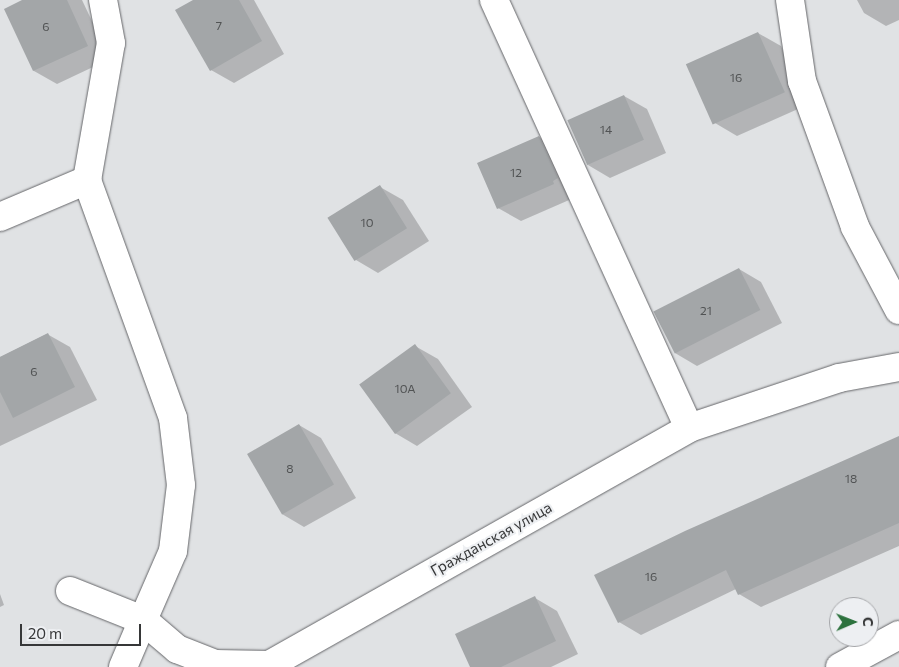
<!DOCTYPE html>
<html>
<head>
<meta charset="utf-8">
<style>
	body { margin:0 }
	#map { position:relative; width:899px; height:667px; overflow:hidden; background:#e0e2e4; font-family:Commissioner,sans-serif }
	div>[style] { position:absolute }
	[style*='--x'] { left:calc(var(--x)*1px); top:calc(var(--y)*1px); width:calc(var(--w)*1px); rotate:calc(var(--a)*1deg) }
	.shadow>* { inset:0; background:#0003 }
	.building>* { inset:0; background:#a3a6a8; transform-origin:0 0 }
	.roads { filter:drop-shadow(0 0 1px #656669) drop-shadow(0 0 1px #656669) }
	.minor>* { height:28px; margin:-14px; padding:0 14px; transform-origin:14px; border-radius:14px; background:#fff }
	span { translate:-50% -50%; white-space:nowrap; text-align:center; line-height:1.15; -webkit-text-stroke:4px #edeff2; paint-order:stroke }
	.number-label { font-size:12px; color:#515354 }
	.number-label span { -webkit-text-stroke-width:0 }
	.street-label { font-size:15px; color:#363738 }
	.north { position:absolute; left:829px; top:597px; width:50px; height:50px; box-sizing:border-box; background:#edeff2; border:1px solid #a4a5a8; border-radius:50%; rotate:89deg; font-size:14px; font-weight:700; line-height:20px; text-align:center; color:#363738 }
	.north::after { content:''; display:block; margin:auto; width:18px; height:22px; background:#2c713d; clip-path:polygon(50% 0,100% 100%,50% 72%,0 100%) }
	.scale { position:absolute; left:20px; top:624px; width:121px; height:22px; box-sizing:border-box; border:2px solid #363738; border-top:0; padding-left:6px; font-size:15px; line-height:18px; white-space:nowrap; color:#363738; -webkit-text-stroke:4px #edeff2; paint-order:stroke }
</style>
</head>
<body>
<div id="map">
	<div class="shadow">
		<div style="clip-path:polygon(25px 0,82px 0,110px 59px,57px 84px,34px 71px,6px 9px)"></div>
		<div style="clip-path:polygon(196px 0,254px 0,284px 54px,234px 83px,211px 70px)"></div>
		<div style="clip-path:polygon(857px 0,899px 0,899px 20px,886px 26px,864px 13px)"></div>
		<div style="clip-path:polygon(758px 33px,781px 46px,807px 105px,737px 136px,715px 123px)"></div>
		<div style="clip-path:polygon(624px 96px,647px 109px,666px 153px,610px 178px,588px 165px)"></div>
		<div style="clip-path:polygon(539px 137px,561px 150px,576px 197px,521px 221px,498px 208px)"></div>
		<div style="clip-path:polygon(380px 187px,403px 200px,429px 241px,378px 273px,356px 260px)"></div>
		<div style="clip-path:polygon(739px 269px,761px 282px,782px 323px,697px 366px,675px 353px)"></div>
		<div style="clip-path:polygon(47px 334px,70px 347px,97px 400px,0 446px,0 357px)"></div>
		<div style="clip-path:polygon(415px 346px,438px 359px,472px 407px,417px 446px,395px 433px)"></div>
		<div style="clip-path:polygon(299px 425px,321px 438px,356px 498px,304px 527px,282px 514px)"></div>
		<div style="clip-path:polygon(899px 438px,899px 546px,761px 607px,739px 594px,736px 589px,641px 635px,619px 622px)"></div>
		<div style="clip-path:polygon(0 594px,4px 605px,0 607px)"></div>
		<div style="clip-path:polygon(535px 598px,557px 611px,578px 654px,551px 667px,472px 667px)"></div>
	</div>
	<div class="building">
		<div style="clip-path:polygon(22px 0,67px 0,88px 46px,33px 71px,4px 9px)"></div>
		<div style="clip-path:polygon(193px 0,239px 0,262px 41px,210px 71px,175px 10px)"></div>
		<div style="left:758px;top:32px;width:66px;height:79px;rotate:66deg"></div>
		<div style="left:624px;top:95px;width:49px;height:62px;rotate:66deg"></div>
		<div style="clip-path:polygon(539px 136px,558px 178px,553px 181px,554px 184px,497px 209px,477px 163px)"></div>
		<div style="left:380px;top:185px;width:51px;height:62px;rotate:58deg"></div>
		<div style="left:739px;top:268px;width:47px;height:96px;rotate:63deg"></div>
		<div style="clip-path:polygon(48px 333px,75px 387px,13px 418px,0 392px,0 357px)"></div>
		<div style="left:415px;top:344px;width:61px;height:69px;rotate:54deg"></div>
		<div style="left:299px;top:424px;width:70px;height:60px;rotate:60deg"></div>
		<div style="clip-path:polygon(899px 436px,899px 523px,738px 595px,726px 570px,618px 623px,594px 575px,685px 531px)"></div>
		<div style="clip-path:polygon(535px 596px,556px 641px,501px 667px,470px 667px,455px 634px)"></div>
	</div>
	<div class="roads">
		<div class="minor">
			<div style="--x:494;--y:0;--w:470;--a:65.5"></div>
			<div style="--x:790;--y:0;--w:82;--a:81.6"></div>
			<div style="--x:802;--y:81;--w:155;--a:70"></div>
			<div style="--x:855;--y:227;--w:94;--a:62.1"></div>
			<div style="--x:0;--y:217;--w:95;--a:-23"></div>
			<div style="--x:70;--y:591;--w:79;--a:21.7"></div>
			<div style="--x:143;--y:620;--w:75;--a:-66.5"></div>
			<div style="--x:173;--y:551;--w:66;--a:-83.1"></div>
			<div style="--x:181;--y:485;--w:67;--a:-96.8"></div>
			<div style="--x:173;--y:418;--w:253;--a:-109.9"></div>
			<div style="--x:87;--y:180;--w:139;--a:-80.1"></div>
			<div style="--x:111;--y:43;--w:44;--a:-100.5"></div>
			<div style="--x:123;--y:667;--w:51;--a:-66.9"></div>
			<div style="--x:143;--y:620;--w:45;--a:40.5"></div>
			<div style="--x:177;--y:649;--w:41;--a:21.5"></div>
			<div style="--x:215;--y:664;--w:54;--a:1.1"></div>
			<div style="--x:269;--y:665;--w:482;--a:-29.4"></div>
			<div style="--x:689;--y:428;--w:158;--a:-18.4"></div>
			<div style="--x:839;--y:378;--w:61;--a:-10.4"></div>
			<div style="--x:840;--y:667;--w:67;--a:-28.5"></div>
		</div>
	</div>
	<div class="number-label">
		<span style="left:219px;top:26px">7</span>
		<span style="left:46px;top:27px">6</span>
		<span style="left:736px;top:78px">16</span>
		<span style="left:606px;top:130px">14</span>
		<span style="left:516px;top:173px">12</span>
		<span style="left:367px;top:223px">10</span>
		<span style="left:706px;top:311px">21</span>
		<span style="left:34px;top:372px">6</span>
		<span style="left:405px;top:389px">10А</span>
		<span style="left:290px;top:469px">8</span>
		<span style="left:851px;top:479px">18</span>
		<span style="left:651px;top:577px">16</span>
	</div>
	<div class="street-label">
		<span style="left:491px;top:539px;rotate:-29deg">Гражданская улица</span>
	</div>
	<div class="north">С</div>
	<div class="scale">20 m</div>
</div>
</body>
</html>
